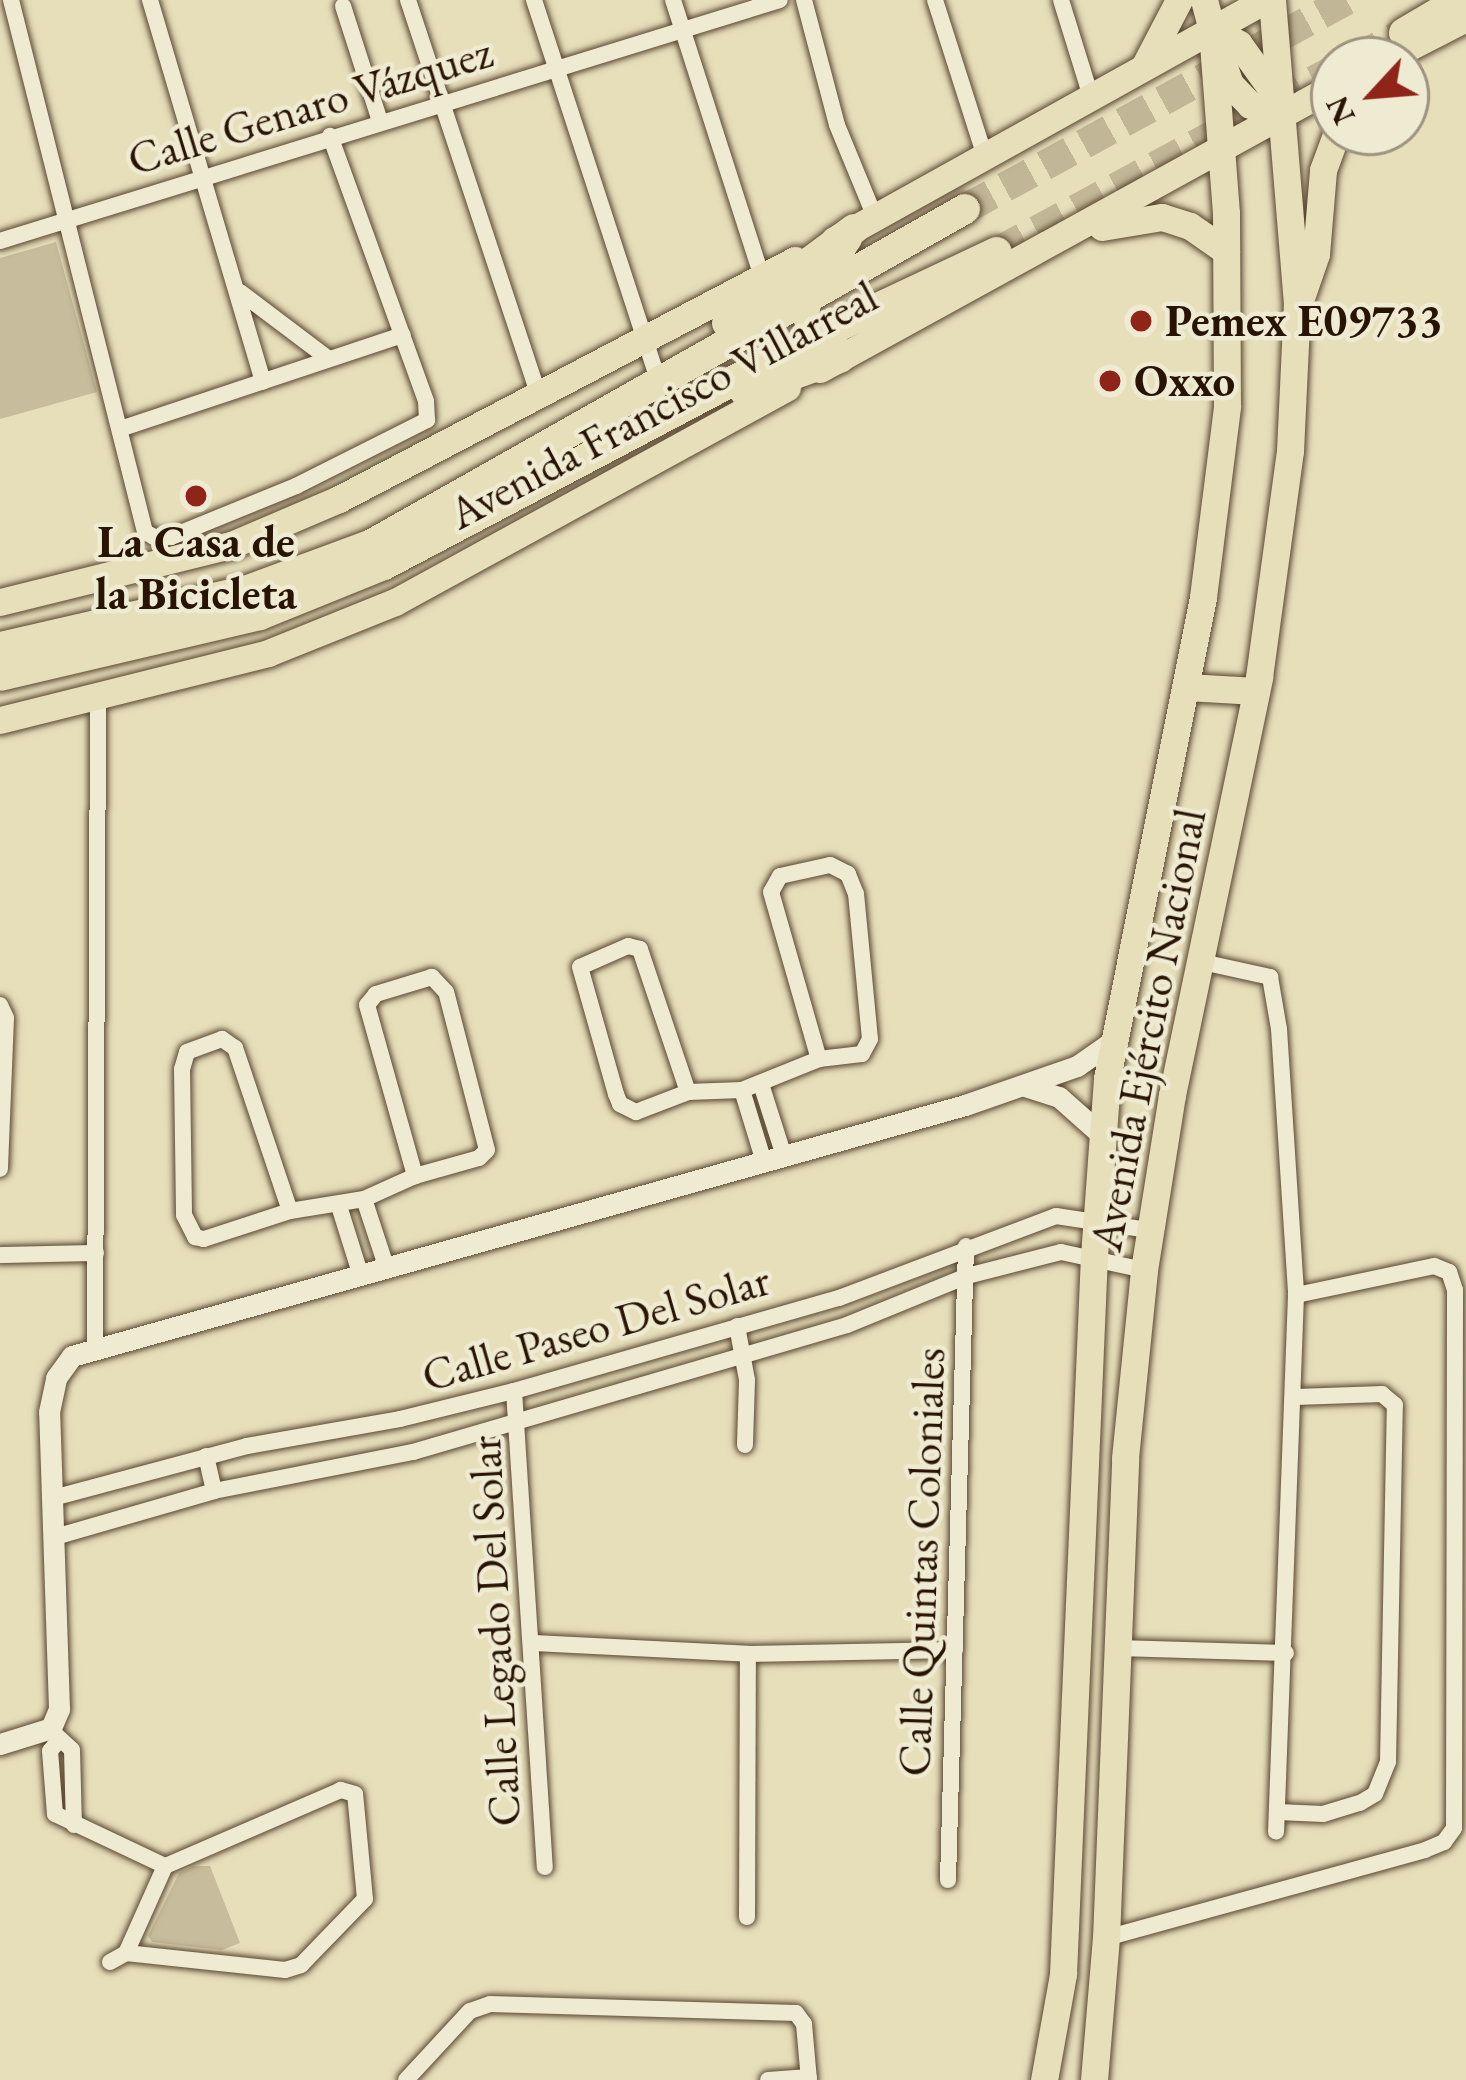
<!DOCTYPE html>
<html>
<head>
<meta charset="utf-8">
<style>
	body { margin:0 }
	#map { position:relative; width:1466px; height:2080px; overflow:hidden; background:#e7deba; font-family:"EB Garamond",serif }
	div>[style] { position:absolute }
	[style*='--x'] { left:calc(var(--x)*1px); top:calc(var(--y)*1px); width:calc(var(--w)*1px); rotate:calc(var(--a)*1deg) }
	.green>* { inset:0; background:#c7bc9b }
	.trunk-tunnel>* { height:30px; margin-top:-15px; transform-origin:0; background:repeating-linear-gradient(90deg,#c1b695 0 30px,transparent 0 45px) }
	.roads { filter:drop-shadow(0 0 3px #584630) drop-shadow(0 0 3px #584630) }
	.minor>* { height:16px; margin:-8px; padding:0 8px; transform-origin:8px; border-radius:8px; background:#efead2 }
	.tertiary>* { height:21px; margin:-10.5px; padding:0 10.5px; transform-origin:10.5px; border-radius:10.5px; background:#efead2 }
	.primary>* { height:27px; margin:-13.5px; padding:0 13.5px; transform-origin:13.5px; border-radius:13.5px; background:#e7deba }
	.trunk>* { height:30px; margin:-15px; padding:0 15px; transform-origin:15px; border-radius:15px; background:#e7deba }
	.dots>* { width:33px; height:33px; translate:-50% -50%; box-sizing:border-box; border:6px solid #efead2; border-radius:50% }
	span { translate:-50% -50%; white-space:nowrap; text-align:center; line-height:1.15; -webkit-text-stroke:9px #efead2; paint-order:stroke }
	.street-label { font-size:45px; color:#281402 }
	.poi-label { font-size:45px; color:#281402; font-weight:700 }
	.left { translate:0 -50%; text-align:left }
	.north { position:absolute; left:1310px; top:36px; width:120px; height:120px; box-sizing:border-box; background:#efead2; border:3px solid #9f947f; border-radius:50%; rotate:244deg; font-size:33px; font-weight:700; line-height:48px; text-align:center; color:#281402 }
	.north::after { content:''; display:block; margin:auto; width:42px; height:54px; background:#8f2418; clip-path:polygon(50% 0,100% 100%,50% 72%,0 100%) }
</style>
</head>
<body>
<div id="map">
	<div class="green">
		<div style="clip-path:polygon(56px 242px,97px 392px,0 419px,0 258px)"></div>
		<div style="clip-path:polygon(194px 1866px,210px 1866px,240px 1943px,222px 1950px,152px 1942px,148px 1936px,179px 1873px)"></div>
	</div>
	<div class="trunk-tunnel">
		<div style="--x:1353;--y:60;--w:58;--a:-27.9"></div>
		<div style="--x:965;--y:209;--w:435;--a:-28.7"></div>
		<div style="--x:997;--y:252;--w:383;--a:-28.4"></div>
	</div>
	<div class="roads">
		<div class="minor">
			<div style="--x:11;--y:0;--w:549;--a:75.86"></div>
			<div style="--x:145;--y:532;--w:10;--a:29"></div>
			<div style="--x:154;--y:537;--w:17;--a:0"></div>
			<div style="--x:171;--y:537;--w:135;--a:-22.2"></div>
			<div style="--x:296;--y:486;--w:147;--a:-26.7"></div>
			<div style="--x:427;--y:420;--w:19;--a:-93"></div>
			<div style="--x:426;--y:401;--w:282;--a:-109.9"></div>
			<div style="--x:150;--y:0;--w:398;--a:73.5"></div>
			<div style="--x:408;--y:0;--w:414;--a:71.7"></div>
			<div style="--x:534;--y:0;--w:390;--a:71.9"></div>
			<div style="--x:673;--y:0;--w:292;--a:72.2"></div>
			<div style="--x:804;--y:0;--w:129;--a:75.2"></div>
			<div style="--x:837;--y:125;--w:100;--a:67.6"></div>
			<div style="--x:935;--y:0;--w:165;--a:72.3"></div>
			<div style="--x:1061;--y:0;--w:102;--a:72.8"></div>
			<div style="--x:343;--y:6;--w:121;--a:72.2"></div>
			<div style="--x:0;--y:241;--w:816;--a:-17.17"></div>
			<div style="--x:240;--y:292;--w:111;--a:37"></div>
			<div style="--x:120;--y:429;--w:298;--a:-18.4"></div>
			<div style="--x:1202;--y:962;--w:70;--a:12.4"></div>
			<div style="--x:1270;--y:977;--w:53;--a:80.2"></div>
			<div style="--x:1279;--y:1029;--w:267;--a:86.3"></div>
			<div style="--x:1296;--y:1295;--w:537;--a:92.13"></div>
			<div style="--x:0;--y:1005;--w:14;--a:65"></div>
			<div style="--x:6;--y:1018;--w:151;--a:92.3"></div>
			<div style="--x:761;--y:1084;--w:76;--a:72.3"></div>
			<div style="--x:742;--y:1090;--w:75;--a:73"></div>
			<div style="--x:688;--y:1092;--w:151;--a:-108.6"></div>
			<div style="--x:640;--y:949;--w:12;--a:-166"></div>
			<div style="--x:628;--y:946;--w:52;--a:156.4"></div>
			<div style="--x:580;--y:967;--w:132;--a:74.2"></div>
			<div style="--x:616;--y:1094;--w:11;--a:68"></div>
			<div style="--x:620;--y:1104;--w:18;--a:27"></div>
			<div style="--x:636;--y:1112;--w:56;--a:-21"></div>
			<div style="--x:688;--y:1092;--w:54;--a:-2.1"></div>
			<div style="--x:742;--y:1090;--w:83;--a:-21.9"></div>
			<div style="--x:819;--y:1059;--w:43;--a:-6.6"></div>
			<div style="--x:862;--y:1054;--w:17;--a:-62"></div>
			<div style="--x:870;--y:1039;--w:146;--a:-95.5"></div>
			<div style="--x:856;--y:894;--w:22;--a:-112"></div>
			<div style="--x:848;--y:874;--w:20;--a:-153"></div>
			<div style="--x:830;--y:865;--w:51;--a:167.6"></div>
			<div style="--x:780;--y:876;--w:18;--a:119"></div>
			<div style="--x:771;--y:892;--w:174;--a:74"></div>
			<div style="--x:364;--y:1199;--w:74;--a:71.8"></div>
			<div style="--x:339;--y:1206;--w:73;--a:72.6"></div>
			<div style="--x:290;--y:1211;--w:172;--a:-108.6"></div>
			<div style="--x:235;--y:1048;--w:16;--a:-145"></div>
			<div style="--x:222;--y:1039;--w:37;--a:160"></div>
			<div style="--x:187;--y:1052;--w:18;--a:106"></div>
			<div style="--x:182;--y:1069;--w:146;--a:89.2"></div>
			<div style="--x:184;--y:1215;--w:25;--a:63"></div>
			<div style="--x:195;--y:1237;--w:9;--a:13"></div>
			<div style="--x:204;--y:1239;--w:90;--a:-18"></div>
			<div style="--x:290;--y:1211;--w:75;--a:-9.2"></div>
			<div style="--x:364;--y:1199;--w:56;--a:-24.3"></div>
			<div style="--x:415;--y:1176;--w:66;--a:-15.7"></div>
			<div style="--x:479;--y:1158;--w:11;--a:-45"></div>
			<div style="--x:487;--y:1150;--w:163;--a:-104.5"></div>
			<div style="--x:446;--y:992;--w:21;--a:-133"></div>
			<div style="--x:432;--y:977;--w:59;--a:163.1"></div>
			<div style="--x:376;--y:994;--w:14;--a:129"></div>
			<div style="--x:367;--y:1005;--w:178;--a:74.3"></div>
			<div style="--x:0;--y:1255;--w:96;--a:-1.2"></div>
			<div style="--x:737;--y:1326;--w:55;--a:79.5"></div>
			<div style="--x:747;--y:1380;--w:65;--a:91.8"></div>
			<div style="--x:95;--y:1345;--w:648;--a:-89.73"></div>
			<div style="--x:514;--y:1391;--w:477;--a:86.3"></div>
			<div style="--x:206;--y:1456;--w:36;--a:77"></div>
			<div style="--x:53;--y:1498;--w:201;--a:-15"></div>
			<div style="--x:247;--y:1446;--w:155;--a:-10"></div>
			<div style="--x:400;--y:1419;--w:117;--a:-13.8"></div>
			<div style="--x:514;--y:1391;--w:338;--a:-16"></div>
			<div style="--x:839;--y:1298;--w:232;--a:-20.7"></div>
			<div style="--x:1056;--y:1216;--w:94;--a:8.6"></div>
			<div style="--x:55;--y:1537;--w:166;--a:-16.1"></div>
			<div style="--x:214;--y:1491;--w:203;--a:-11.1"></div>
			<div style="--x:413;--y:1452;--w:452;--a:-16.3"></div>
			<div style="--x:847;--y:1325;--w:130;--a:-22.2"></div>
			<div style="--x:967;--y:1276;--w:97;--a:-14.3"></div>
			<div style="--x:1061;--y:1252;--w:85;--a:12.2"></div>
			<div style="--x:534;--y:1643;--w:214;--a:2.9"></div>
			<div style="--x:748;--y:1654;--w:207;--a:-1.1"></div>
			<div style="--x:1118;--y:1648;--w:168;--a:1.7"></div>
			<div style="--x:55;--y:1734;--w:23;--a:43"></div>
			<div style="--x:72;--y:1750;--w:75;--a:88.5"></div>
			<div style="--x:59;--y:1740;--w:14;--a:129"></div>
			<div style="--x:50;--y:1751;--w:63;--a:85.5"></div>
			<div style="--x:55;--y:1814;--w:122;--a:25.3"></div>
			<div style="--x:1278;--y:1812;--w:45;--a:2.5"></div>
			<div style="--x:1323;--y:1814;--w:39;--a:-17"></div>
			<div style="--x:1360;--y:1803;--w:17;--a:-31"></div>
			<div style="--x:1375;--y:1794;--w:35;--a:-68"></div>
			<div style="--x:1388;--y:1762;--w:357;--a:-88.9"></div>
			<div style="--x:1395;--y:1405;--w:17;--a:-140"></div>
			<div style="--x:1382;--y:1394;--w:86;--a:178"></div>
			<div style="--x:948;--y:1880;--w:634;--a:-88.37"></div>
			<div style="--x:747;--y:1917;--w:263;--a:-89.8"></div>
			<div style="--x:1106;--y:1938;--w:331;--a:-15.4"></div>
			<div style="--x:1425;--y:1850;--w:21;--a:-23"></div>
			<div style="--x:1444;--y:1842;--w:17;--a:-54"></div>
			<div style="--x:1454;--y:1828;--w:538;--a:-89.89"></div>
			<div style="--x:1455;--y:1290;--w:19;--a:-108"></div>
			<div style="--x:1449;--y:1272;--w:16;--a:-158"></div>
			<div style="--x:1434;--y:1266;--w:141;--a:168.1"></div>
			<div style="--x:110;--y:1962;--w:18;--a:-29"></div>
			<div style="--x:126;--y:1953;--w:160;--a:6.1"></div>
			<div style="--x:285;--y:1970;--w:17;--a:-17"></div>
			<div style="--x:301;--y:1965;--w:92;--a:-45.9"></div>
			<div style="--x:365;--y:1899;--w:105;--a:-95.4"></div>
			<div style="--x:355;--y:1794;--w:15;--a:-164"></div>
			<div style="--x:341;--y:1790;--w:192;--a:156.6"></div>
			<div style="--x:165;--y:1866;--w:95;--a:114.1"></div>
			<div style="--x:406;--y:2080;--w:94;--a:-47.2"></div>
			<div style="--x:470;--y:2011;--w:21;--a:-19"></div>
			<div style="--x:490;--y:2004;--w:306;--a:1.7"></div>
			<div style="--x:796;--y:2013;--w:14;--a:54"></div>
			<div style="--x:804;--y:2024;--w:56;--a:84.9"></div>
			<div style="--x:768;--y:2080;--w:41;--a:-4.2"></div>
		</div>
		<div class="tertiary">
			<div style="--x:1025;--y:1086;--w:36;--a:18"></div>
			<div style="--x:1059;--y:1097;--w:59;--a:41.6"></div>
			<div style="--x:0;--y:1744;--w:53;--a:-17.4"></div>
			<div style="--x:51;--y:1728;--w:21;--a:-67"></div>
			<div style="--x:59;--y:1709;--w:297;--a:-91.9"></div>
			<div style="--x:49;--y:1412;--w:35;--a:-78"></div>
			<div style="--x:56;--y:1378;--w:27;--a:-54"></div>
			<div style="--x:72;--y:1356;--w:928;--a:-15.7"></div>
			<div style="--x:965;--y:1105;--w:119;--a:-19.2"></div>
			<div style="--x:1077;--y:1066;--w:44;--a:-34.8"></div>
		</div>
		<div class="primary">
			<div style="--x:1212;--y:30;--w:30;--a:27"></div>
			<div style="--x:1239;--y:44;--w:65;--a:54.4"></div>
			<div style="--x:1221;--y:58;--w:28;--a:71"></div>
			<div style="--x:1230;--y:84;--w:29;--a:46"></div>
			<div style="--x:1250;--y:105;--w:36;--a:10"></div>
			<div style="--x:1384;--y:60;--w:92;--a:-27.1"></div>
			<div style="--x:1145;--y:65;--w:73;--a:-62.4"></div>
			<div style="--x:1102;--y:227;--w:61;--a:-9.5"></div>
			<div style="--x:1162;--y:217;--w:29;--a:18"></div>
			<div style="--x:1190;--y:226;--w:44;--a:34.8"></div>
			<div style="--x:834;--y:240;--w:494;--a:-29.1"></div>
			<div style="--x:1302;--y:295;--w:43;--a:-71.1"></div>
			<div style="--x:1316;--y:254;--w:84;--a:-85.2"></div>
			<div style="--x:1323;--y:170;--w:40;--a:-69.8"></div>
			<div style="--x:834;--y:344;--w:21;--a:-163"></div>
			<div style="--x:814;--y:338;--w:26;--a:-111"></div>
			<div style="--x:805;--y:314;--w:15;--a:-79"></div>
			<div style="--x:808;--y:299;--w:73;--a:-56.7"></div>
			<div style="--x:820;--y:369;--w:587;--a:-28.84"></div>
			<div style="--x:0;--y:602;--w:238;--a:-13.9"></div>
			<div style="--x:231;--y:545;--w:117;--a:-23.1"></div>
			<div style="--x:339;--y:499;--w:515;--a:-27.66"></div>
			<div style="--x:1187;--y:687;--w:69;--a:3.3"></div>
			<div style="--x:0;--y:720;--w:276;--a:-14"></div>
			<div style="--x:268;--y:653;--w:137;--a:-21.9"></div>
			<div style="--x:395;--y:602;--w:447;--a:-28.7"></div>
			<div style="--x:1044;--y:2080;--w:108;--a:-79.8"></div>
			<div style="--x:1063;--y:1974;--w:719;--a:-87.53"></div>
			<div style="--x:1094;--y:1256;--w:178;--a:-85.8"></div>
			<div style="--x:1107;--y:1078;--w:490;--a:-78.7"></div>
			<div style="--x:1203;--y:597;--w:193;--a:-82.8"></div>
			<div style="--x:1227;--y:406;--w:193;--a:-90.3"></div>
			<div style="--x:1226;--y:213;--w:184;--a:-94.4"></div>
			<div style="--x:1212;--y:30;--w:31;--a:-105"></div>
			<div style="--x:1094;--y:2080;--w:143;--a:-85.2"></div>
			<div style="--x:1106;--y:1938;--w:480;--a:-87.7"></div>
			<div style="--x:1125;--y:1458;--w:189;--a:-84.2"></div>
			<div style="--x:1144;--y:1270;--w:177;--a:-80.9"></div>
			<div style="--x:1172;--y:1095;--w:427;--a:-78.2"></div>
			<div style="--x:1259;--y:677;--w:228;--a:-82.2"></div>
			<div style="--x:1290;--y:451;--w:147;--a:-87.3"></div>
			<div style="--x:1297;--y:304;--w:305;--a:-94.7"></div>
		</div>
		<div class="trunk">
			<div style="--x:1404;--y:33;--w:65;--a:-30.5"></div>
			<div style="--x:727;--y:323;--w:158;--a:-36.5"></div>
			<div style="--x:745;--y:392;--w:101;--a:-19.7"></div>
			<div style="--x:0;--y:647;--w:251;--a:-12.9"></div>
			<div style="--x:245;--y:591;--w:135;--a:-20.3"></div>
			<div style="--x:372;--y:544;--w:681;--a:-29.46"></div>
			<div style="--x:0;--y:676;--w:267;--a:-13.2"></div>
			<div style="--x:260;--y:615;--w:134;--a:-22"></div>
			<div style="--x:384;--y:565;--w:486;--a:-27.8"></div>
			<div style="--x:814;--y:338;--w:202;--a:-25.2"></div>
		</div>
	</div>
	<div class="dots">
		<div style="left:1141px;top:321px;background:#8f2418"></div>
		<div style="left:1110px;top:381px;background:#8f2418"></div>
		<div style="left:196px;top:496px;background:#8f2418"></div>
	</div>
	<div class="street-label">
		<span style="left:310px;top:106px;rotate:-17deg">Calle Genaro Vázquez</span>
		<span style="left:663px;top:405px;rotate:-28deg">Avenida Francisco Villarreal</span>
		<span style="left:1148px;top:1030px;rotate:-79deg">Avenida Ejército Nacional</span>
		<span style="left:596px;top:1328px;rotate:-16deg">Calle Paseo Del Solar</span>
		<span style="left:922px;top:1562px;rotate:-88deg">Calle Quintas Coloniales</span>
		<span style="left:495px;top:1631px;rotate:-93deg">Calle Legado Del Solar</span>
	</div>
	<div class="poi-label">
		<span class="left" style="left:1165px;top:321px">Pemex E09733</span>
		<span class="left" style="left:1134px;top:381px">Oxxo</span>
		<span style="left:196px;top:568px">La Casa de<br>la Bicicleta</span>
	</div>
	<div class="north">N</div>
</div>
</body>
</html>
